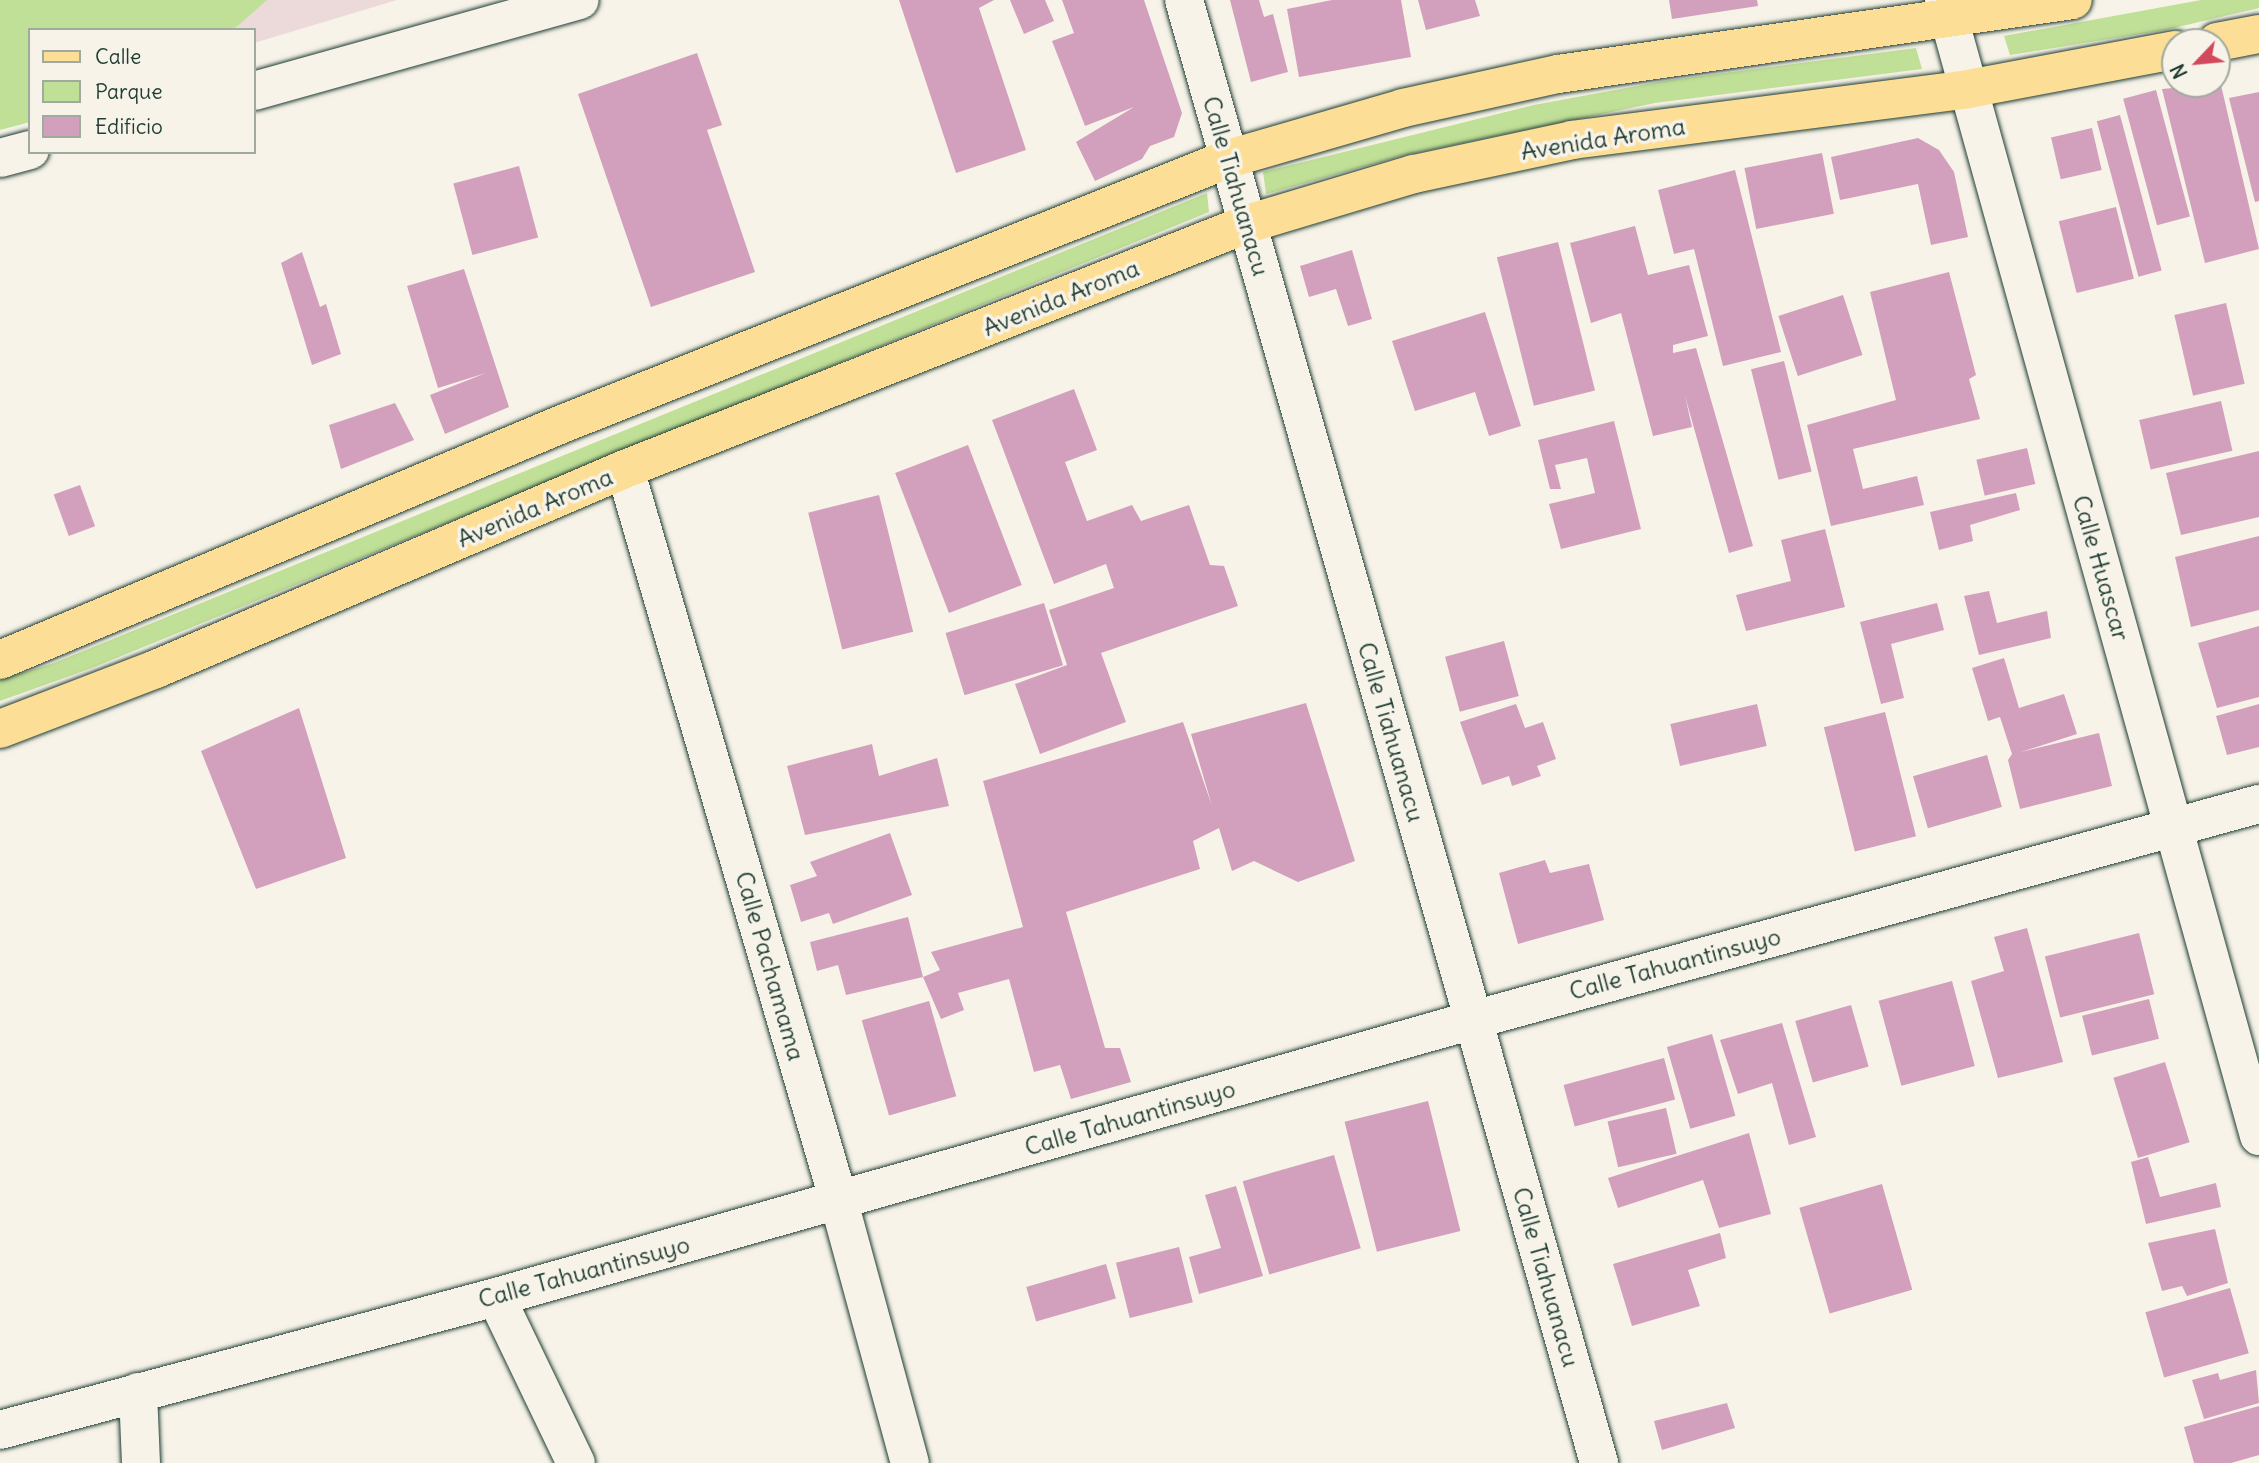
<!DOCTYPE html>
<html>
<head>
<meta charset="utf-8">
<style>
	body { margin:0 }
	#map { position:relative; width:2259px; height:1463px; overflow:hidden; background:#f7f3e8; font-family:Delius,sans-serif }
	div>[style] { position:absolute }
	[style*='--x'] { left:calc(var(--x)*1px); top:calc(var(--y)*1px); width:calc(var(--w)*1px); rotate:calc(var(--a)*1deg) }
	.built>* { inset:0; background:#ecdadb }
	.green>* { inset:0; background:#c0df97 }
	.building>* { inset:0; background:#d2a0bd; transform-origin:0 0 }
	.roads { filter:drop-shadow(0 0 2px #1f3d34) drop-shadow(0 0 2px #1f3d34) }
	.minor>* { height:38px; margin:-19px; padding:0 19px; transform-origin:19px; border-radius:19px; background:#f7f3e8 }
	.major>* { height:38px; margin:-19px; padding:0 19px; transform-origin:19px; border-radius:19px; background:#fdde96 }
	span { translate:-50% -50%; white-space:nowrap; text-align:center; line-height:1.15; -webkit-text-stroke:7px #f7f3e8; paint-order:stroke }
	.street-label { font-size:24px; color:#1f3d34 }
	.legend { position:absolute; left:28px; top:28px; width:228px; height:126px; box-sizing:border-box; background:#f7f3e8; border:2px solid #a1aaa0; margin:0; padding:9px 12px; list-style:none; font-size:21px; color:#1f3d34 }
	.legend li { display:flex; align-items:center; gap:14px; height:35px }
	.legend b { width:35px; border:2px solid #a1aaa0 }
	.north { position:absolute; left:2161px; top:28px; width:70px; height:70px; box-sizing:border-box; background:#f7f3e8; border:2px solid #a1aaa0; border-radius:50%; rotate:244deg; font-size:19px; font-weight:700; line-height:28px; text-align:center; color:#1f3d34 }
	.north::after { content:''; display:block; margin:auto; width:24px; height:32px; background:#d1495b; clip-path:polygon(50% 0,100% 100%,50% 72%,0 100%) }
</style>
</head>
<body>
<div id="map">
	<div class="built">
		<div style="clip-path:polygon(221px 0,397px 0,254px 43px,254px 30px,238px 30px)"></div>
	</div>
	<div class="green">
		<div style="clip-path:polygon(0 0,267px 0,233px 30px,30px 30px,30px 122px,0 130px)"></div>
		<div style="clip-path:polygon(2201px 0,2259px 0,2259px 8px,2165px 30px,2010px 55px,2004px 36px)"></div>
		<div style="clip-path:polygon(1916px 48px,1922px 69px,1655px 103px,1405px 155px,1266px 194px,1263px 172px,1534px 105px,1664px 81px)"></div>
		<div style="clip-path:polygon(1207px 193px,1209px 212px,92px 668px,0 701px,0 680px,54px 663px)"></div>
	</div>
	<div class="building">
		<div style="clip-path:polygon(899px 0,994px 0,979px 8px,1026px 150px,956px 173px)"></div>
		<div style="clip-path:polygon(1010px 0,1045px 0,1054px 21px,1024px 34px)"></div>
		<div style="clip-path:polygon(1062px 0,1144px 0,1182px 113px,1174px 137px,1150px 146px,1142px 159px,1095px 181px,1076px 142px,1134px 107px,1085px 126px,1052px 41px,1074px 33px)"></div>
		<div style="clip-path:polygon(1230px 0,1259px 0,1264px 17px,1273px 14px,1288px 72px,1251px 82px)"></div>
		<div style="clip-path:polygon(1332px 0,1401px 0,1411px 57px,1299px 77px,1287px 9px)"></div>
		<div style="clip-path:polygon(1418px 0,1475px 0,1480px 16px,1426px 30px)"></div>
		<div style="clip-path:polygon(1669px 0,1757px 0,1758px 6px,1672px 19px)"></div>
		<div style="clip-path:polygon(697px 53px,722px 125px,707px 130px,755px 272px,651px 307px,578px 94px)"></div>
		<div style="clip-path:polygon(2218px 72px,2259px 249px,2205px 263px,2162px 89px,2217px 84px)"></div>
		<div style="left:2156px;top:90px;width:131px;height:34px;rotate:75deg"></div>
		<div style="clip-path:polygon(2259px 92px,2259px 201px,2255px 202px,2229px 98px)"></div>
		<div style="left:2120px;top:115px;width:161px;height:24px;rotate:75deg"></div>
		<div style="left:2092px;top:128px;width:43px;height:42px;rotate:77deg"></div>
		<div style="clip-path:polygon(1918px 138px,1939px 150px,1954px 172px,1968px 237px,1931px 245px,1918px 184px,1840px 200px,1831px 157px)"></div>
		<div style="left:1822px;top:153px;width:62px;height:79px;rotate:79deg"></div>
		<div style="left:519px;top:166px;width:74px;height:68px;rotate:75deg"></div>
		<div style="clip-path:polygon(1735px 170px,1781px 352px,1723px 366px,1694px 249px,1674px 254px,1658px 190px)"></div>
		<div style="left:2116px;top:207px;width:74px;height:59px;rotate:76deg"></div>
		<div style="clip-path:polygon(1635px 226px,1648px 275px,1689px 265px,1708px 336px,1673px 345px,1673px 353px,1696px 348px,1753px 546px,1729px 553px,1685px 396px,1692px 427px,1653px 436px,1621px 313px,1591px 323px,1570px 243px)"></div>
		<div style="left:1558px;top:242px;width:153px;height:63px;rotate:76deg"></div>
		<div style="clip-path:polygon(1352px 250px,1372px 319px,1348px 326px,1336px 289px,1309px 297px,1300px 266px)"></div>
		<div style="clip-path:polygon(302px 252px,320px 307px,326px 304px,341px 354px,312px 365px,281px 263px)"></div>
		<div style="clip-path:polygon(464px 269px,509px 407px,445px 434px,430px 395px,486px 373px,438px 388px,407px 286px)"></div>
		<div style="clip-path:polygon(1949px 272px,1976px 375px,1969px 379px,1980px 419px,1853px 449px,1863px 489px,1917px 476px,1924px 505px,1831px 526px,1807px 425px,1896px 400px,1870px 292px)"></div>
		<div style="left:1843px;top:295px;width:63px;height:68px;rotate:72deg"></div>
		<div style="left:2226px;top:303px;width:83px;height:53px;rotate:77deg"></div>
		<div style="clip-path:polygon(1485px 312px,1521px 426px,1489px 436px,1475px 392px,1415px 411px,1392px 341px)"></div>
		<div style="left:1784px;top:361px;width:114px;height:34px;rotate:76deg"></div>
		<div style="clip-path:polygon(1074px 389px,1097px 450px,1065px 462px,1087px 521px,1132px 505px,1141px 521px,1189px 505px,1210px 565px,1224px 566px,1238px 606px,1101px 653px,1126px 722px,1040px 754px,1015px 684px,1067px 665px,1049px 610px,1114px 588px,1106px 564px,1054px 584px,992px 420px)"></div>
		<div style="left:2221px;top:401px;width:51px;height:84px;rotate:77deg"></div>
		<div style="clip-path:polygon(395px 403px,414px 440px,341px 469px,329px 425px)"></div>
		<div style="clip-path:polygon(1614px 421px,1641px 529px,1561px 549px,1549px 504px,1595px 493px,1587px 458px,1555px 465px,1561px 489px,1550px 489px,1538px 440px)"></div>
		<div style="left:968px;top:445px;width:150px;height:78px;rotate:69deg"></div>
		<div style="left:2027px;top:448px;width:37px;height:52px;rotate:77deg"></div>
		<div style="clip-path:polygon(2259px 451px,2259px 517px,2181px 535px,2166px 473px)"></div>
		<div style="left:80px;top:485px;width:44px;height:28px;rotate:70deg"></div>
		<div style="clip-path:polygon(2016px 493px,2020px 510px,1970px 525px,1973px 541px,1939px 550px,1930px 512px)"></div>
		<div style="left:879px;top:495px;width:141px;height:73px;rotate:76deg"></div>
		<div style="clip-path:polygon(1825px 529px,1845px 607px,1746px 631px,1736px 595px,1791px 581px,1781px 540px)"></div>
		<div style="clip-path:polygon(2259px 536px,2259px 610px,2191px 627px,2175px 557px)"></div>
		<div style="clip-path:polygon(1989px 591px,1997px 623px,2047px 611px,2051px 638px,1979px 655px,1964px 596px)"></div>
		<div style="left:1044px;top:603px;width:65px;height:103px;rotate:73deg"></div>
		<div style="clip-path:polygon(1937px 603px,1944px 630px,1891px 644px,1904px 698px,1881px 704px,1860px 622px)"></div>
		<div style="clip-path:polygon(2259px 626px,2259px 697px,2217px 708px,2198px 643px)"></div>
		<div style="left:1504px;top:641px;width:57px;height:61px;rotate:75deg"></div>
		<div style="clip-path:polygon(2004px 658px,2019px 708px,2064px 694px,2077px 734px,2021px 752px,2099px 733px,2112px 786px,2020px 809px,2008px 760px,2012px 754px,2000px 717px,1988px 721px,1972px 668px)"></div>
		<div style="clip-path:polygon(1306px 703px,1355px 861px,1298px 882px,1254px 861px,1232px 871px,1219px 828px,1193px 841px,1200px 869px,1066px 912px,1105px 1048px,1120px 1048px,1131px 1082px,1071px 1099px,1060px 1065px,1034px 1072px,1009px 979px,958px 993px,964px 1010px,941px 1019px,923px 977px,940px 970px,931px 952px,1023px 927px,983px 781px,1183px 722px,1212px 806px,1191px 734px)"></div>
		<div style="clip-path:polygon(1516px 704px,1525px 728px,1543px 722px,1556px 759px,1537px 766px,1541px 776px,1512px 786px,1509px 776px,1482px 785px,1460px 722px)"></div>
		<div style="left:1757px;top:704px;width:43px;height:89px;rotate:77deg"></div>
		<div style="clip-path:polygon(2259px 704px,2259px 747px,2227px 755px,2216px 716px)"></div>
		<div style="clip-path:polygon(299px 708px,346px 858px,256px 889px,201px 751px)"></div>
		<div style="left:1885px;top:712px;width:128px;height:63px;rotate:76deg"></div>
		<div style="clip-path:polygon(872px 744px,879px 776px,937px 758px,949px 806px,805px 835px,787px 766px)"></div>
		<div style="left:1987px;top:755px;width:54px;height:77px;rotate:74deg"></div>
		<div style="clip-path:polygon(890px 833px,912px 895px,833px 924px,829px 913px,801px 922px,790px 885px,817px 876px,810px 862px)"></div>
		<div style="clip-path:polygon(1545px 860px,1550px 873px,1589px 864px,1604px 920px,1518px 944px,1499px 873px)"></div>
		<div style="clip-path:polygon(908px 917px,923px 977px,846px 995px,838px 965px,817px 971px,810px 942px)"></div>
		<div style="clip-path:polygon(2027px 928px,2063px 1062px,1998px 1078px,1971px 981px,2004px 971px,1994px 937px)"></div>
		<div style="left:2139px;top:933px;width:63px;height:97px;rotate:76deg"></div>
		<div style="left:1952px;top:981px;width:88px;height:76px;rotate:75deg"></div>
		<div style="left:2149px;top:999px;width:41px;height:69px;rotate:76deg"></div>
		<div style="left:929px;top:1001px;width:99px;height:70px;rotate:74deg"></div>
		<div style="left:1851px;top:1005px;width:64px;height:58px;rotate:74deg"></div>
		<div style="clip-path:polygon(1782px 1023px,1816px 1137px,1789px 1145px,1772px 1083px,1738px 1094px,1720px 1040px)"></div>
		<div style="left:1712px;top:1034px;width:85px;height:47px;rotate:74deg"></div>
		<div style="left:1664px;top:1058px;width:43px;height:104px;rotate:75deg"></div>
		<div style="left:2165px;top:1062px;width:84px;height:54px;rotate:73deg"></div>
		<div style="left:1428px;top:1101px;width:134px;height:86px;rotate:76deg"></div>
		<div style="left:1666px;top:1108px;width:47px;height:60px;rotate:77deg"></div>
		<div style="clip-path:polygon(1749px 1133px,1771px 1214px,1719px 1228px,1703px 1180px,1618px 1208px,1608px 1178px)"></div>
		<div style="left:1334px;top:1155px;width:97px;height:95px;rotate:74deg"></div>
		<div style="clip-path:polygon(2148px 1157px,2160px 1197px,2216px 1183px,2221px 1207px,2146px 1224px,2131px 1162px)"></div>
		<div style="left:1882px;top:1184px;width:110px;height:86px;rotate:74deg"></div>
		<div style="clip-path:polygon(1236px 1186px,1263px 1276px,1199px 1294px,1189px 1257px,1221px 1248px,1205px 1195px)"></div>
		<div style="clip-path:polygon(2215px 1229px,2228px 1283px,2187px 1296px,2182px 1286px,2162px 1291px,2148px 1243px)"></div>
		<div style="clip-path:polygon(1720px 1233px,1726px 1258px,1688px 1270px,1700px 1306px,1632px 1326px,1613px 1264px)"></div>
		<div style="left:1179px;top:1247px;width:57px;height:65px;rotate:76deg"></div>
		<div style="left:1106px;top:1264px;width:36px;height:83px;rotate:74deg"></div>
		<div style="left:2230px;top:1288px;width:68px;height:88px;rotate:74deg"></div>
		<div style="clip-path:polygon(2256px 1370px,2259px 1403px,2204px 1419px,2192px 1380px,2218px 1373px,2220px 1380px)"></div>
		<div style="clip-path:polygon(1727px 1403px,1735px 1428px,1662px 1450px,1654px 1421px)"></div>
		<div style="clip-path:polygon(2259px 1406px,2259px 1455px,2231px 1463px,2194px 1463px,2184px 1427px)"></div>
	</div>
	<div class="roads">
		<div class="minor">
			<div style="--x:1184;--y:0;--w:1521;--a:74.16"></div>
			<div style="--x:1944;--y:0;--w:1179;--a:74.5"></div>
			<div style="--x:254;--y:91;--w:338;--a:-15.6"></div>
			<div style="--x:0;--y:158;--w:31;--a:-15"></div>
			<div style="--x:625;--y:469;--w:764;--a:73.72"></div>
			<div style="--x:839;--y:1202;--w:270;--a:74.8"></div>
			<div style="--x:496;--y:1297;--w:184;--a:64.3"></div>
			<div style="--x:138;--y:1392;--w:71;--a:87.6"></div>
			<div style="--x:0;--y:1430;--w:514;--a:-15.01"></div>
			<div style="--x:496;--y:1297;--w:1016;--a:-15.83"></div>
			<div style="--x:1473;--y:1020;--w:815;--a:-15.37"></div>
		</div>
		<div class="major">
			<div style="--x:2217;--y:42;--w:43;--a:-10.8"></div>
			<div style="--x:0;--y:660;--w:610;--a:-22.78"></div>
			<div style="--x:562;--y:424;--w:717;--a:-21.7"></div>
			<div style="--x:1228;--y:159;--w:182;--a:-16.2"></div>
			<div style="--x:1403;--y:108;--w:159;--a:-12.4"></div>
			<div style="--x:1558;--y:74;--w:520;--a:-8.18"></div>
			<div style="--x:0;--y:729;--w:167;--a:-21"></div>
			<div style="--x:156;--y:669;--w:510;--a:-23.1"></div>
			<div style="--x:625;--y:469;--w:669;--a:-21.5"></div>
			<div style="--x:1247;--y:224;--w:174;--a:-16.7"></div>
			<div style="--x:1414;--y:174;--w:162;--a:-12.1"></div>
			<div style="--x:1572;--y:140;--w:399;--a:-7.3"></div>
			<div style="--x:1968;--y:89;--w:211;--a:-10.7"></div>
		</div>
	</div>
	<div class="street-label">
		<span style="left:1603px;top:139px;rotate:-9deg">Avenida Aroma</span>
		<span style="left:1236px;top:186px;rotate:74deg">Calle Tiahuanacu</span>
		<span style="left:1061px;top:298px;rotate:-22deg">Avenida Aroma</span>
		<span style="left:535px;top:508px;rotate:-23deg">Avenida Aroma</span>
		<span style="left:2101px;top:568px;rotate:74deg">Calle Huascar</span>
		<span style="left:1391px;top:732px;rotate:74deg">Calle Tiahuanacu</span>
		<span style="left:1675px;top:964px;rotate:-15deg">Calle Tahuantinsuyo</span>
		<span style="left:770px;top:966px;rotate:74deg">Calle Pachamama</span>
		<span style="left:1130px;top:1118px;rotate:-16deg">Calle Tahuantinsuyo</span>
		<span style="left:584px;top:1272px;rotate:-15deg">Calle Tahuantinsuyo</span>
		<span style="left:1546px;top:1277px;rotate:74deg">Calle Tiahuanacu</span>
	</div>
	<ul class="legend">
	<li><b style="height:9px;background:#fdde96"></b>Calle</li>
	<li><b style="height:19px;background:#c0df97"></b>Parque</li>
	<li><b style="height:19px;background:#d2a0bd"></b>Edificio</li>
	</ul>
	<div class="north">N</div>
</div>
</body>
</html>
